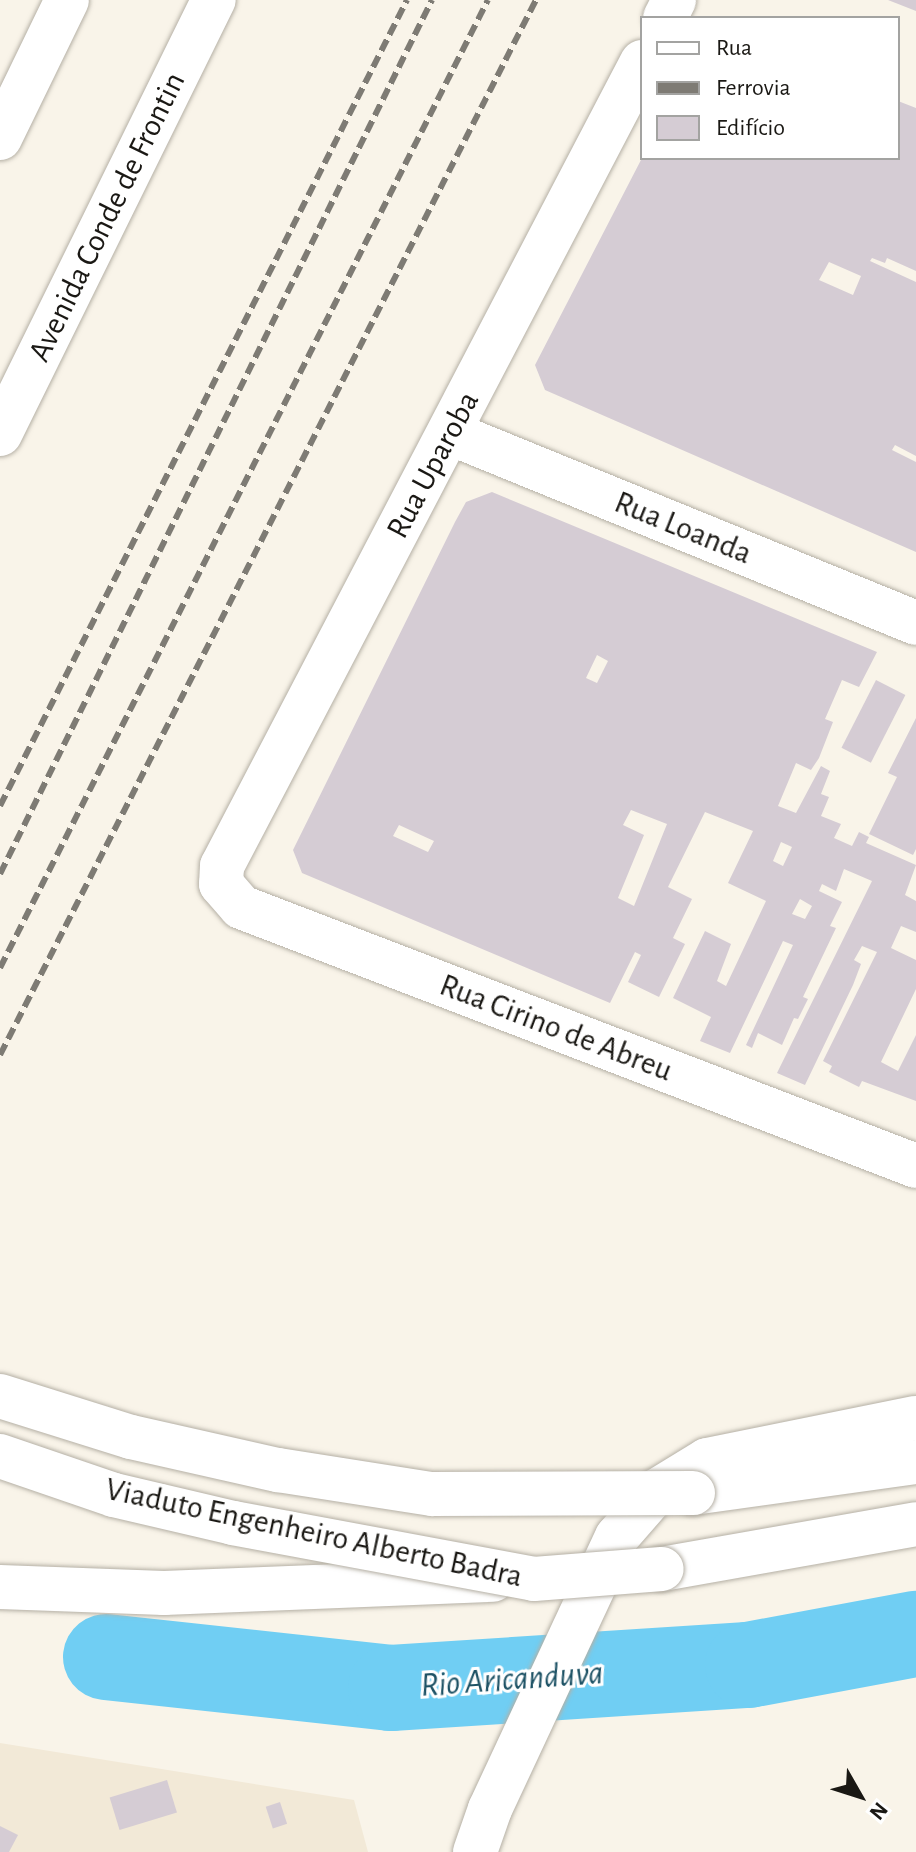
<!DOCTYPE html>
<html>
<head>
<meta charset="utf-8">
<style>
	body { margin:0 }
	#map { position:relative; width:916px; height:1852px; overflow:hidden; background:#f9f4e9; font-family:"Alegreya Sans",sans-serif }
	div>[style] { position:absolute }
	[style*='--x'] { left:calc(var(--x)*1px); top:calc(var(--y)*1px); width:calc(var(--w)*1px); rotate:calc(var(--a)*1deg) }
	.built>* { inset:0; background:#f2e9d7 }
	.river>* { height:86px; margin:-43px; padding:0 43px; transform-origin:43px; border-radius:43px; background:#70cef3 }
	.building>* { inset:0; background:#d5ccd4; transform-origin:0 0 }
	.roads { filter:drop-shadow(0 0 2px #b5b0a5) drop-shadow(0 0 2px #b5b0a5) }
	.minor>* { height:44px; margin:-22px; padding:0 22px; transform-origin:22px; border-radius:22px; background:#fff }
	.highway>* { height:44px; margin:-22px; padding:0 22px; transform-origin:22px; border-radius:22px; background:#fff }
	.rail>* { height:6px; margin-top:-3px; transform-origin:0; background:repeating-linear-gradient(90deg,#7e7b74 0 12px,transparent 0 18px) }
	.bridges { filter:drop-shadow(0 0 2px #b5b0a5) drop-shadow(0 0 2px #b5b0a5) }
	.highway-bridge>* { height:44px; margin:-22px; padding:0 22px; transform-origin:22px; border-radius:22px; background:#fff }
	span { translate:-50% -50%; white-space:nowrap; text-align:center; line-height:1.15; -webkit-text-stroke:6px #fff; paint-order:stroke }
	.street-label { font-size:32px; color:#1a1814 }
	.water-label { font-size:34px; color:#1d5265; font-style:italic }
	.legend { position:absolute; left:640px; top:16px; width:260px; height:144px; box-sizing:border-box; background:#fff; border:2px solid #a3a3a1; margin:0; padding:10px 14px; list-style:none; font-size:24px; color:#1a1814 }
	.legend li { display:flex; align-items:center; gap:16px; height:40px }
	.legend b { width:40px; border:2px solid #a3a3a1 }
	.north { position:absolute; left:820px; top:1756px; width:80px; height:80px; -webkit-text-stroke:6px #fff; paint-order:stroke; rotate:129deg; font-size:22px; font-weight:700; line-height:32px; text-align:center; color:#1a1814 }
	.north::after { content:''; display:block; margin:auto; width:28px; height:36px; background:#1a1814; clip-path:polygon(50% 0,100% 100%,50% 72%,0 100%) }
</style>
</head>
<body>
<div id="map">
	<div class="built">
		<div style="clip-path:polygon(0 1743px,354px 1800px,368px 1852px,0 1852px)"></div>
	</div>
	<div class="river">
		<div style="--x:106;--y:1657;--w:287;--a:6.2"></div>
		<div style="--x:391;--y:1688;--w:358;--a:-3.7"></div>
		<div style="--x:748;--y:1665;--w:171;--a:-10.5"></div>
	</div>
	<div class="building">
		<div style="clip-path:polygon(888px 0,916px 0,916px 11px)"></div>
		<div style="clip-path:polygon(evenodd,898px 101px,916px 108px,916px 271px,887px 258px,885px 263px,872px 258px,870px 261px,916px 282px,916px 456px,895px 445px,892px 450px,916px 462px,916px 552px,545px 390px,535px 365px,642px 158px,898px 158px,898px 101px,829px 262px,861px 276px,853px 295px,819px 280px,829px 262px)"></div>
		<div style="clip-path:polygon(evenodd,492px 492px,877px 652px,859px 687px,842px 680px,825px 719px,833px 722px,819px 758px,811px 770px,796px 763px,778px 806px,796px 813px,821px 766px,830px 771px,821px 794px,829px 797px,821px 816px,841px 824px,834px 838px,852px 846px,859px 832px,869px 837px,866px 843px,916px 865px,905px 895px,916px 901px,916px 932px,901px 926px,891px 948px,916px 960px,916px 989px,881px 1062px,898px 1071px,916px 1035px,916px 1101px,862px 1081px,859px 1087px,829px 1072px,832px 1066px,823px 1061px,877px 952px,862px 946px,854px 960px,861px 964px,853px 985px,805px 1085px,777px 1073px,872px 881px,844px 869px,836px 891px,822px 884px,819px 891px,842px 902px,830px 926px,836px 928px,803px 997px,808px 999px,798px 1019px,794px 1018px,782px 1045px,758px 1033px,752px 1048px,746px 1045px,793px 945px,783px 941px,730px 1053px,700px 1041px,711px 1017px,673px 998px,705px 931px,731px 944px,717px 981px,726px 986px,766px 901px,728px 883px,753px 831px,705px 812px,668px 887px,692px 899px,673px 938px,685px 944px,659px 997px,628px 982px,641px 955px,635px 952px,610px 1003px,302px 873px,293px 850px,455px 522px,466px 502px,492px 492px,597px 655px,608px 661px,597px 683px,586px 678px,597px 655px,492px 492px,631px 810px,667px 824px,634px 906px,618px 898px,644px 835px,623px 825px,631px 810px,492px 492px,399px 825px,434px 841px,428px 852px,393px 836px,399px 825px,492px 492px,781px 842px,792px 847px,783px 866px,773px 861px,781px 842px,492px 492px,800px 899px,812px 906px,805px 919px,792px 914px,800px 899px)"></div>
		<div style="left:876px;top:680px;width:33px;height:76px;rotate:27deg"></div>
		<div style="clip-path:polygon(916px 718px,916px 849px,913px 855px,869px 834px,897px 777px,888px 773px)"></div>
		<div style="left:167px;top:1780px;width:34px;height:60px;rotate:73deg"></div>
		<div style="left:280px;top:1802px;width:23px;height:15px;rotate:72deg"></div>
		<div style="clip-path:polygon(0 1826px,18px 1835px,9px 1852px,0 1852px)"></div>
	</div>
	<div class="roads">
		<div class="minor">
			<div style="--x:665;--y:18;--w:20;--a:-63"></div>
			<div style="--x:642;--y:62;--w:907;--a:117.58"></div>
			<div style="--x:222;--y:866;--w:18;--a:93"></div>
			<div style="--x:221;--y:884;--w:30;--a:49"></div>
			<div style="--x:241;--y:907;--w:723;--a:20.99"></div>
			<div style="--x:450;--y:433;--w:503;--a:22.18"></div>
			<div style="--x:475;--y:1852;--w:46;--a:-70.8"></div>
			<div style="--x:490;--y:1809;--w:300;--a:-65"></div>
			<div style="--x:617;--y:1537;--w:62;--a:-48.9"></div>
			<div style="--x:658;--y:1490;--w:57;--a:-31.5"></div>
			<div style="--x:707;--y:1460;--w:213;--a:-11.4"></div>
		</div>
		<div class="highway">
			<div style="--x:0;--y:138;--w:153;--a:-64.1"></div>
			<div style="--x:0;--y:434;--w:484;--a:-63.8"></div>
			<div style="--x:693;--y:1493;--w:225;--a:-7.9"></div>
			<div style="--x:662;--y:1569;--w:258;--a:-10"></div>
			<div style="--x:0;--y:1587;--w:164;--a:2.1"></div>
			<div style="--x:164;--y:1593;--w:329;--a:-2.3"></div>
		</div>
	</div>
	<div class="rail">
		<div style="--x:0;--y:806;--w:903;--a:-63.21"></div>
		<div style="--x:0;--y:874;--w:975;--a:-63.7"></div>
		<div style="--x:0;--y:968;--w:1084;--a:-63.25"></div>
		<div style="--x:0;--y:1055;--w:1183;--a:-63.07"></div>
	</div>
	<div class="bridges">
		<div class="highway-bridge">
			<div style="--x:0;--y:1396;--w:137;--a:17.4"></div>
			<div style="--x:131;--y:1437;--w:151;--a:12.7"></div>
			<div style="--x:278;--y:1470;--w:156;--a:8.9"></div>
			<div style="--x:432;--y:1494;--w:261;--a:-0.2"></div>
			<div style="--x:0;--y:1456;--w:120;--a:18.9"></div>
			<div style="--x:114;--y:1495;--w:122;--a:13.2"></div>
			<div style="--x:233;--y:1523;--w:306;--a:10.5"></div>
			<div style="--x:534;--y:1579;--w:128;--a:-4.5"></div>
		</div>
	</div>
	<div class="street-label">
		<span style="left:107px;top:217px;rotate:-64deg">Avenida Conde de Frontin</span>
		<span style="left:433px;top:465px;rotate:-62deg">Rua Uparoba</span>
		<span style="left:683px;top:528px;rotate:22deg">Rua Loanda</span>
		<span style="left:556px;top:1028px;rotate:21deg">Rua Cirino de Abreu</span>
		<span style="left:314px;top:1533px;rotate:12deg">Viaduto Engenheiro Alberto Badra</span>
	</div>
	<div class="water-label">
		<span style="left:512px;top:1680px;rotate:-4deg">Rio Aricanduva</span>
	</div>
	<ul class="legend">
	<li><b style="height:10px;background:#fff"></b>Rua</li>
	<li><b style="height:10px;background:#7e7b74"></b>Ferrovia</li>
	<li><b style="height:22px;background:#d5ccd4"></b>Edifício</li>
	</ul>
	<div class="north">N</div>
</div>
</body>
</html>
